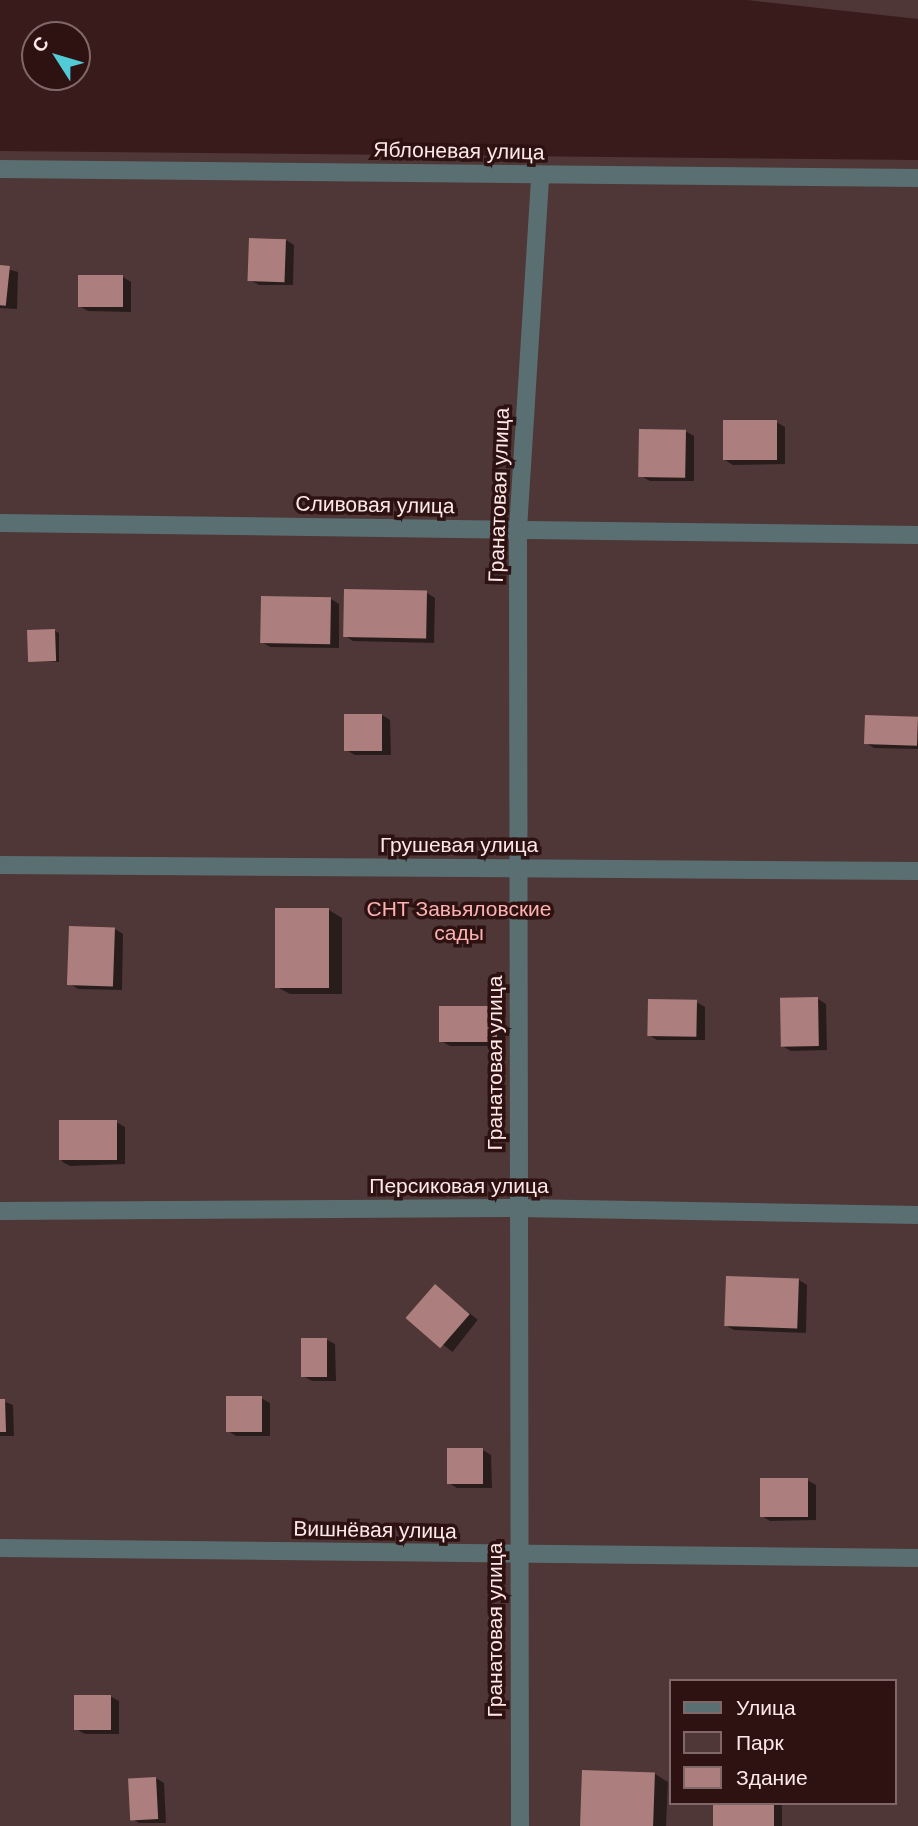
<!DOCTYPE html>
<html>
<head>
<meta charset="utf-8">
<style>
	body { margin:0 }
	#map { position:relative; width:918px; height:1826px; overflow:hidden; background:#391b1b; font-family:Helvetica,sans-serif }
	div>[style] { position:absolute }
	[style*='--x'] { left:calc(var(--x)*1px); top:calc(var(--y)*1px); width:calc(var(--w)*1px); rotate:calc(var(--a)*1deg) }
	.green>* { inset:0; background:#4e3736 }
	.shadow>* { inset:0; background:#0007; transform-origin:0 0 }
	.building>* { inset:0; background:#ac7f7e; transform-origin:0 0 }
	.minor>* { height:18px; margin:-9px; padding:0 9px; transform-origin:9px; border-radius:9px; background:#5a6f72 }
	span { translate:-50% -50%; white-space:nowrap; text-align:center; line-height:1.15; -webkit-text-stroke:7px #2e1212; paint-order:stroke }
	.street-label { font-size:21px; color:#fee9e8 }
	.park-label { font-size:21px; color:#fcb2b1 }
	.legend { position:absolute; left:669px; top:1679px; width:228px; height:126px; box-sizing:border-box; background:#2e1212; border:2px solid #816868; margin:0; padding:9px 12px; list-style:none; font-size:21px; color:#fee9e8 }
	.legend li { display:flex; align-items:center; gap:14px; height:35px }
	.legend b { width:35px; border:2px solid #816868 }
	.north { position:absolute; left:21px; top:21px; width:70px; height:70px; box-sizing:border-box; background:#2e1212; border:2px solid #816868; border-radius:50%; rotate:307deg; font-size:19px; font-weight:700; line-height:28px; text-align:center; color:#fee9e8 }
	.north::after { content:''; display:block; margin:auto; width:24px; height:32px; background:#52cbd8; clip-path:polygon(50% 0,100% 100%,50% 72%,0 100%) }
</style>
</head>
<body>
<div id="map">
	<div class="green">
		<div style="clip-path:polygon(747px 0,918px 0,918px 19px)"></div>
		<div style="clip-path:polygon(evenodd,0 151px,918px 160px,918px 1826px,0 1826px,0 151px,671px 1681px,895px 1681px,895px 1803px,671px 1803px,671px 1681px)"></div>
	</div>
	<div class="shadow">
		<div style="clip-path:polygon(286px 240px,294px 245px,293px 285px,259px 285px,250px 280px)"></div>
		<div style="clip-path:polygon(0 267px,18px 272px,17px 309px,0 308px)"></div>
		<div style="clip-path:polygon(123px 277px,131px 282px,131px 312px,88px 311px,79px 306px)"></div>
		<div style="clip-path:polygon(776px 422px,785px 427px,785px 464px,733px 465px,725px 460px)"></div>
		<div style="clip-path:polygon(685px 431px,694px 436px,694px 481px,650px 481px,641px 476px)"></div>
		<div style="clip-path:polygon(427px 593px,435px 598px,434px 643px,353px 641px,345px 636px)"></div>
		<div style="clip-path:polygon(331px 599px,339px 604px,339px 648px,270px 647px,262px 642px)"></div>
		<div style="clip-path:polygon(55px 631px,59px 633px,59px 662px,29px 661px)"></div>
		<div style="clip-path:polygon(382px 715px,390px 720px,391px 755px,355px 755px,346px 750px)"></div>
		<div style="clip-path:polygon(918px 718px,918px 749px,874px 748px,866px 743px)"></div>
		<div style="clip-path:polygon(329px 910px,342px 918px,342px 994px,290px 994px,277px 987px)"></div>
		<div style="clip-path:polygon(115px 929px,123px 934px,122px 990px,78px 989px,70px 984px)"></div>
		<div style="clip-path:polygon(818px 999px,826px 1004px,827px 1050px,791px 1051px,782px 1046px)"></div>
		<div style="clip-path:polygon(696px 1002px,705px 1007px,705px 1040px,657px 1040px,649px 1035px)"></div>
		<div style="clip-path:polygon(497px 1008px,505px 1013px,505px 1046px,450px 1046px,441px 1041px)"></div>
		<div style="clip-path:polygon(116px 1122px,125px 1127px,125px 1164px,70px 1166px,61px 1161px)"></div>
		<div style="clip-path:polygon(799px 1280px,807px 1285px,806px 1333px,734px 1330px,725px 1325px)"></div>
		<div style="left:436px;top:1287px;width:53px;height:41px;rotate:38deg"></div>
		<div style="clip-path:polygon(327px 1340px,335px 1344px,336px 1381px,312px 1381px,303px 1376px)"></div>
		<div style="clip-path:polygon(261px 1398px,270px 1403px,270px 1436px,236px 1436px,228px 1431px)"></div>
		<div style="clip-path:polygon(0 1400px,13px 1405px,14px 1436px,0 1436px)"></div>
		<div style="clip-path:polygon(483px 1450px,491px 1455px,492px 1488px,457px 1488px,449px 1483px)"></div>
		<div style="clip-path:polygon(807px 1480px,816px 1485px,816px 1520px,770px 1521px,762px 1516px)"></div>
		<div style="clip-path:polygon(110px 1696px,119px 1701px,119px 1734px,85px 1734px,76px 1729px)"></div>
		<div style="clip-path:polygon(655px 1774px,668px 1782px,666px 1826px,582px 1826px)"></div>
		<div style="clip-path:polygon(156px 1778px,164px 1783px,166px 1823px,139px 1823px,131px 1818px)"></div>
		<div style="left:715px;top:1803px;width:67px;height:23px"></div>
	</div>
	<div class="building">
		<div style="left:249px;top:238px;width:37px;height:43px;rotate:2deg"></div>
		<div style="left:0;top:265px;width:10px;height:40px;rotate:6deg"></div>
		<div style="left:78px;top:275px;width:45px;height:32px"></div>
		<div style="left:777px;top:420px;width:40px;height:54px;rotate:90deg"></div>
		<div style="left:639px;top:429px;width:47px;height:48px;rotate:1deg"></div>
		<div style="left:344px;top:589px;width:83px;height:48px;rotate:1deg"></div>
		<div style="left:261px;top:596px;width:70px;height:47px;rotate:1deg"></div>
		<div style="left:55px;top:629px;width:32px;height:28px;rotate:88deg"></div>
		<div style="left:344px;top:714px;width:38px;height:37px"></div>
		<div style="left:865px;top:715px;width:53px;height:29px;rotate:2deg"></div>
		<div style="left:275px;top:908px;width:54px;height:80px"></div>
		<div style="left:69px;top:926px;width:46px;height:59px;rotate:2deg"></div>
		<div style="left:818px;top:997px;width:49px;height:38px;rotate:89deg"></div>
		<div style="left:648px;top:999px;width:49px;height:37px;rotate:1deg"></div>
		<div style="left:439px;top:1006px;width:58px;height:36px"></div>
		<div style="left:117px;top:1120px;width:40px;height:58px;rotate:90deg"></div>
		<div style="left:726px;top:1276px;width:73px;height:50px;rotate:2deg"></div>
		<div style="left:435px;top:1284px;width:46px;height:45px;rotate:41deg"></div>
		<div style="left:301px;top:1338px;width:26px;height:39px"></div>
		<div style="left:262px;top:1396px;width:36px;height:36px;rotate:90deg"></div>
		<div style="clip-path:polygon(0 1399px,5px 1399px,6px 1432px,0 1432px)"></div>
		<div style="left:447px;top:1448px;width:36px;height:36px"></div>
		<div style="left:760px;top:1478px;width:48px;height:39px"></div>
		<div style="left:74px;top:1695px;width:37px;height:35px"></div>
		<div style="left:582px;top:1770px;width:73px;height:56px;rotate:2deg"></div>
		<div style="left:156px;top:1777px;width:42px;height:28px;rotate:87deg"></div>
		<div style="left:713px;top:1803px;width:61px;height:23px"></div>
	</div>
	<div class="minor">
		<div style="--x:0;--y:169;--w:918;--a:0.56"></div>
		<div style="--x:0;--y:523;--w:918;--a:0.75"></div>
		<div style="--x:0;--y:865;--w:918;--a:0.37"></div>
		<div style="--x:0;--y:1211;--w:518;--a:-0.33"></div>
		<div style="--x:518;--y:1208;--w:400;--a:1"></div>
		<div style="--x:0;--y:1548;--w:918;--a:0.62"></div>
		<div style="--x:520;--y:1826;--w:1297;--a:-90.09"></div>
		<div style="--x:518;--y:529;--w:355;--a:-86.4"></div>
	</div>
	<div class="street-label">
		<span style="left:459px;top:151px;rotate:1deg">Яблоневая улица</span>
		<span style="left:499px;top:495px;rotate:-88deg">Гранатовая улица</span>
		<span style="left:375px;top:505px;rotate:1deg">Сливовая улица</span>
		<span style="left:459px;top:845px">Грушевая улица</span>
		<span style="left:495px;top:1063px;rotate:-90deg">Гранатовая улица</span>
		<span style="left:459px;top:1186px">Персиковая улица</span>
		<span style="left:375px;top:1530px;rotate:1deg">Вишнёвая улица</span>
		<span style="left:495px;top:1630px;rotate:-90deg">Гранатовая улица</span>
	</div>
	<div class="park-label">
		<span style="left:459px;top:921px">СНТ Завьяловские<br>сады</span>
	</div>
	<ul class="legend">
	<li><b style="height:9px;background:#5a6f72"></b>Улица</li>
	<li><b style="height:19px;background:#4e3736"></b>Парк</li>
	<li><b style="height:19px;background:#ac7f7e"></b>Здание</li>
	</ul>
	<div class="north">С</div>
</div>
</body>
</html>
